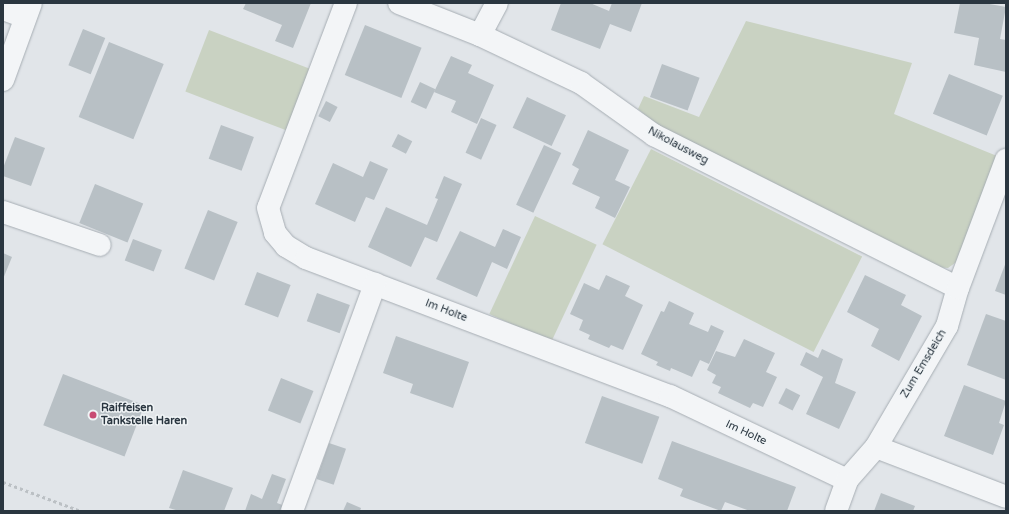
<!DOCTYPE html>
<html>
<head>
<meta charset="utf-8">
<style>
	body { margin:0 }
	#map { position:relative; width:1009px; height:514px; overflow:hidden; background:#e1e5e9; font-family:"Varela Round",sans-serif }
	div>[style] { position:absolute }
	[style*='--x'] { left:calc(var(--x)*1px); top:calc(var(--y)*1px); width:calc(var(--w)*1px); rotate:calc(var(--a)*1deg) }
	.green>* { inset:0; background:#c9d2c2; transform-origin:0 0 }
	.building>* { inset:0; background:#b8c0c5; transform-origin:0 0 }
	.path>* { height:2.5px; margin-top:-1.25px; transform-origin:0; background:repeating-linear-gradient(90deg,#bbc0c4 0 3px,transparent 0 6px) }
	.roads { filter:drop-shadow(0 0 1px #a6adb3) drop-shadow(0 0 1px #a6adb3) }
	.minor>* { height:22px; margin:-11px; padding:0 11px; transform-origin:11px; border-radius:11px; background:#f3f5f7 }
	.dots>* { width:11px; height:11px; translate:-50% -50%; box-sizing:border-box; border:2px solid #f0f4f6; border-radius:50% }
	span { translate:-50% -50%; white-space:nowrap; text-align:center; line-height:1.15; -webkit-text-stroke:3px #f0f4f6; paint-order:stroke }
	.street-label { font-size:11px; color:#2a3640 }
	.poi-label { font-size:11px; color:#2a3640; font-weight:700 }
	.left { translate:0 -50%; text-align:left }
	.frame { position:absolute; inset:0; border:4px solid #2a3640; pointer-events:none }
</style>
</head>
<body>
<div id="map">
	<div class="green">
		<div style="clip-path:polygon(746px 21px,912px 63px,894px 114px,997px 156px,962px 258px,948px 268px,935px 267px,663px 131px,638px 109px,644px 96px,699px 117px)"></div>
		<div style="left:209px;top:30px;width:108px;height:66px;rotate:21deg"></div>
		<div style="left:651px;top:149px;width:237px;height:107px;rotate:27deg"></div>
		<div style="left:535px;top:216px;width:68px;height:108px;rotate:25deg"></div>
	</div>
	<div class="building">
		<div style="clip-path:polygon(246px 3px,311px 3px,293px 48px,275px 41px,282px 25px,243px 9px)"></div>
		<div style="clip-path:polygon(561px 3px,590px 3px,609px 11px,612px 3px,642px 3px,631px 32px,610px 24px,600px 49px,551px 30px)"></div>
		<div style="clip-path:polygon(960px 3px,984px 3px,1006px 7px,1000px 39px,1006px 40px,1006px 72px,974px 65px,979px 38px,954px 33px)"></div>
		<div style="left:365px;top:25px;width:61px;height:54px;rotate:22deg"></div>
		<div style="left:83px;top:29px;width:24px;height:39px;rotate:22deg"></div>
		<div style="left:109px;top:42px;width:59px;height:81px;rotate:22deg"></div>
		<div style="clip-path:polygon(451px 56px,472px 65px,468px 73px,494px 85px,477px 124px,451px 112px,456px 101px,434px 92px)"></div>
		<div style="left:662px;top:64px;width:40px;height:35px;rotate:20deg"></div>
		<div style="left:949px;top:74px;width:58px;height:43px;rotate:22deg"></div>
		<div style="left:420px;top:82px;width:17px;height:22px;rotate:25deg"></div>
		<div style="left:527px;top:97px;width:43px;height:34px;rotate:25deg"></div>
		<div style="left:326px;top:101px;width:13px;height:17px;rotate:27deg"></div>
		<div style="left:481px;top:118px;width:17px;height:38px;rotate:24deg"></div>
		<div style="left:221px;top:125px;width:35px;height:36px;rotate:20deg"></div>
		<div style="clip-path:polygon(588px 130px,629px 150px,615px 180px,630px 187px,615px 218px,595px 208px,600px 197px,572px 184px,579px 169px,572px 165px)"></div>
		<div style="left:398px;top:134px;width:16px;height:14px;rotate:27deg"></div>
		<div style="clip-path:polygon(15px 137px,45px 148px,31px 186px,3px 176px,3px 168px)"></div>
		<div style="left:544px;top:145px;width:19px;height:66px;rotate:25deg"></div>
		<div style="clip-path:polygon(370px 161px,388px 169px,374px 200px,366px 197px,355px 222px,315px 204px,333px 163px,363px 177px)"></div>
		<div style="clip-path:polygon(444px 176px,462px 184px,437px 242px,425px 237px,411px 267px,368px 247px,386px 207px,427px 225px,438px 199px,435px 198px)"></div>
		<div style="left:95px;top:184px;width:52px;height:42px;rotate:22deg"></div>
		<div style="left:208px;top:210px;width:32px;height:63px;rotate:22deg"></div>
		<div style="clip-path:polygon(503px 229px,521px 237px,507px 269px,492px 262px,477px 297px,436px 279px,460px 231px,495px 247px)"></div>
		<div style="left:133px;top:239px;width:31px;height:23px;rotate:21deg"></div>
		<div style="clip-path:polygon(3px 253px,12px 257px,3px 279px)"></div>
		<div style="clip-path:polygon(1006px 262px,1006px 295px,995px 291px)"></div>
		<div style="left:257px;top:272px;width:36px;height:35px;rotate:21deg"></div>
		<div style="clip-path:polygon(606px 275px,630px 286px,625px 296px,643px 305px,623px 350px,611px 345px,609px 348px,588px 339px,590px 335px,579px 330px,583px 320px,570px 314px,584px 283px,599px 290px)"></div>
		<div style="clip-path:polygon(865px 275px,906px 295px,901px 305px,922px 316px,899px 361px,871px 346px,879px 329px,847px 312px)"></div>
		<div style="left:317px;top:293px;width:35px;height:30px;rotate:20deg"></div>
		<div style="clip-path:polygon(669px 301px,694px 313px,689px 324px,708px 332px,711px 325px,724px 331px,709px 364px,700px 360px,692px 377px,671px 368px,670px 371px,656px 365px,658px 362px,641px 354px,661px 311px,664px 312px)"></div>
		<div style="clip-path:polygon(986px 314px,1006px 321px,1006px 380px,967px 365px)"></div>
		<div style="clip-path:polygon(396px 336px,469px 362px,453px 408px,410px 393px,413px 384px,383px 373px)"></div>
		<div style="clip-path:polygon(744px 339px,775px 353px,766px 372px,777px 377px,763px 407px,753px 403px,750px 408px,718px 393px,721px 387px,712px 383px,716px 375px,707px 370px,716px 351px,735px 357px)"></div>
		<div style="clip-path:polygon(822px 349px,843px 359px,835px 383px,856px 392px,839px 429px,806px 414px,823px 377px,800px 365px,806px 352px,818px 358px)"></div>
		<div style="left:63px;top:374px;width:87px;height:55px;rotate:21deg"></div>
		<div style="left:281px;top:378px;width:35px;height:35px;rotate:22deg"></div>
		<div style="clip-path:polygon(964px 385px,1006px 401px,999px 423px,1004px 425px,993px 455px,944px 436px)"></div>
		<div style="left:786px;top:388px;width:16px;height:17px;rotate:27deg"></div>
		<div style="left:602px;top:396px;width:61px;height:50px;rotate:20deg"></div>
		<div style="clip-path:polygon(672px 441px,796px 487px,787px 511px,750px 511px,725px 502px,721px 511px,680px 496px,683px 489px,658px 479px)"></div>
		<div style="left:329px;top:443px;width:18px;height:38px;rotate:19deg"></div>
		<div style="clip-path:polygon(183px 470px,233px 488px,224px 511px,179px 511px,169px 508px)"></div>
		<div style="clip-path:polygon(272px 474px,286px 479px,277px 503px,288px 507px,286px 511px,245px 511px,251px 494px,262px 499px)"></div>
		<div style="clip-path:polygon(881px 493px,915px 506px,913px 511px,874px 511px)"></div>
		<div style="clip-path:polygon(347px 502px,361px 508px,360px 511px,343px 511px)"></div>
	</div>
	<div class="path">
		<div style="--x:3;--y:482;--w:83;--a:20.4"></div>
	</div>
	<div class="roads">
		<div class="minor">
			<div style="--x:346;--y:3;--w:219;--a:110.8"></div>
			<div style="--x:268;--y:208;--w:26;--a:74"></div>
			<div style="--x:275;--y:233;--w:17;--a:50"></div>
			<div style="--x:286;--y:246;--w:23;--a:31"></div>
			<div style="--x:306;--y:258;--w:389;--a:20.8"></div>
			<div style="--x:670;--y:396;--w:196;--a:25.4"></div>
			<div style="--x:399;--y:3;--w:87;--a:21.6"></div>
			<div style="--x:480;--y:35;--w:112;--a:25.4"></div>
			<div style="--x:581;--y:83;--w:90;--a:35.5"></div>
			<div style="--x:654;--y:135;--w:340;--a:26.7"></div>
			<div style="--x:3;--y:9;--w:23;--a:20"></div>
			<div style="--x:480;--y:35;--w:36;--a:-62"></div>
			<div style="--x:3;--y:80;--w:82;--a:-70"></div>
			<div style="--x:3;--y:212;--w:102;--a:18.8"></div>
			<div style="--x:876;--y:447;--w:139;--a:21"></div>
			<div style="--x:292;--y:511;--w:242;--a:-69.9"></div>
			<div style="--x:836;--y:511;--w:33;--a:-70"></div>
			<div style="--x:847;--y:480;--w:44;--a:-48.7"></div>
			<div style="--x:876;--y:447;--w:140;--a:-59.6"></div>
			<div style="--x:947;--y:326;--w:40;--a:-74"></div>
			<div style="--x:958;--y:288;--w:137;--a:-69.4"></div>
		</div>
	</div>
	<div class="dots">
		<div style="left:93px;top:415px;background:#c84c74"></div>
	</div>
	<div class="street-label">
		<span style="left:678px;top:146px;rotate:28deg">Nikolausweg</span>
		<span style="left:446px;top:311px;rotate:21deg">Im Holte</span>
		<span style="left:924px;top:364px;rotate:-59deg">Zum Emsdeich</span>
		<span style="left:746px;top:433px;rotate:25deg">Im Holte</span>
	</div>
	<div class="poi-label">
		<span class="left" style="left:101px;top:415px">Raiffeisen<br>Tankstelle Haren</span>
	</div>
	<div class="frame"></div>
</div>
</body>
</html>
